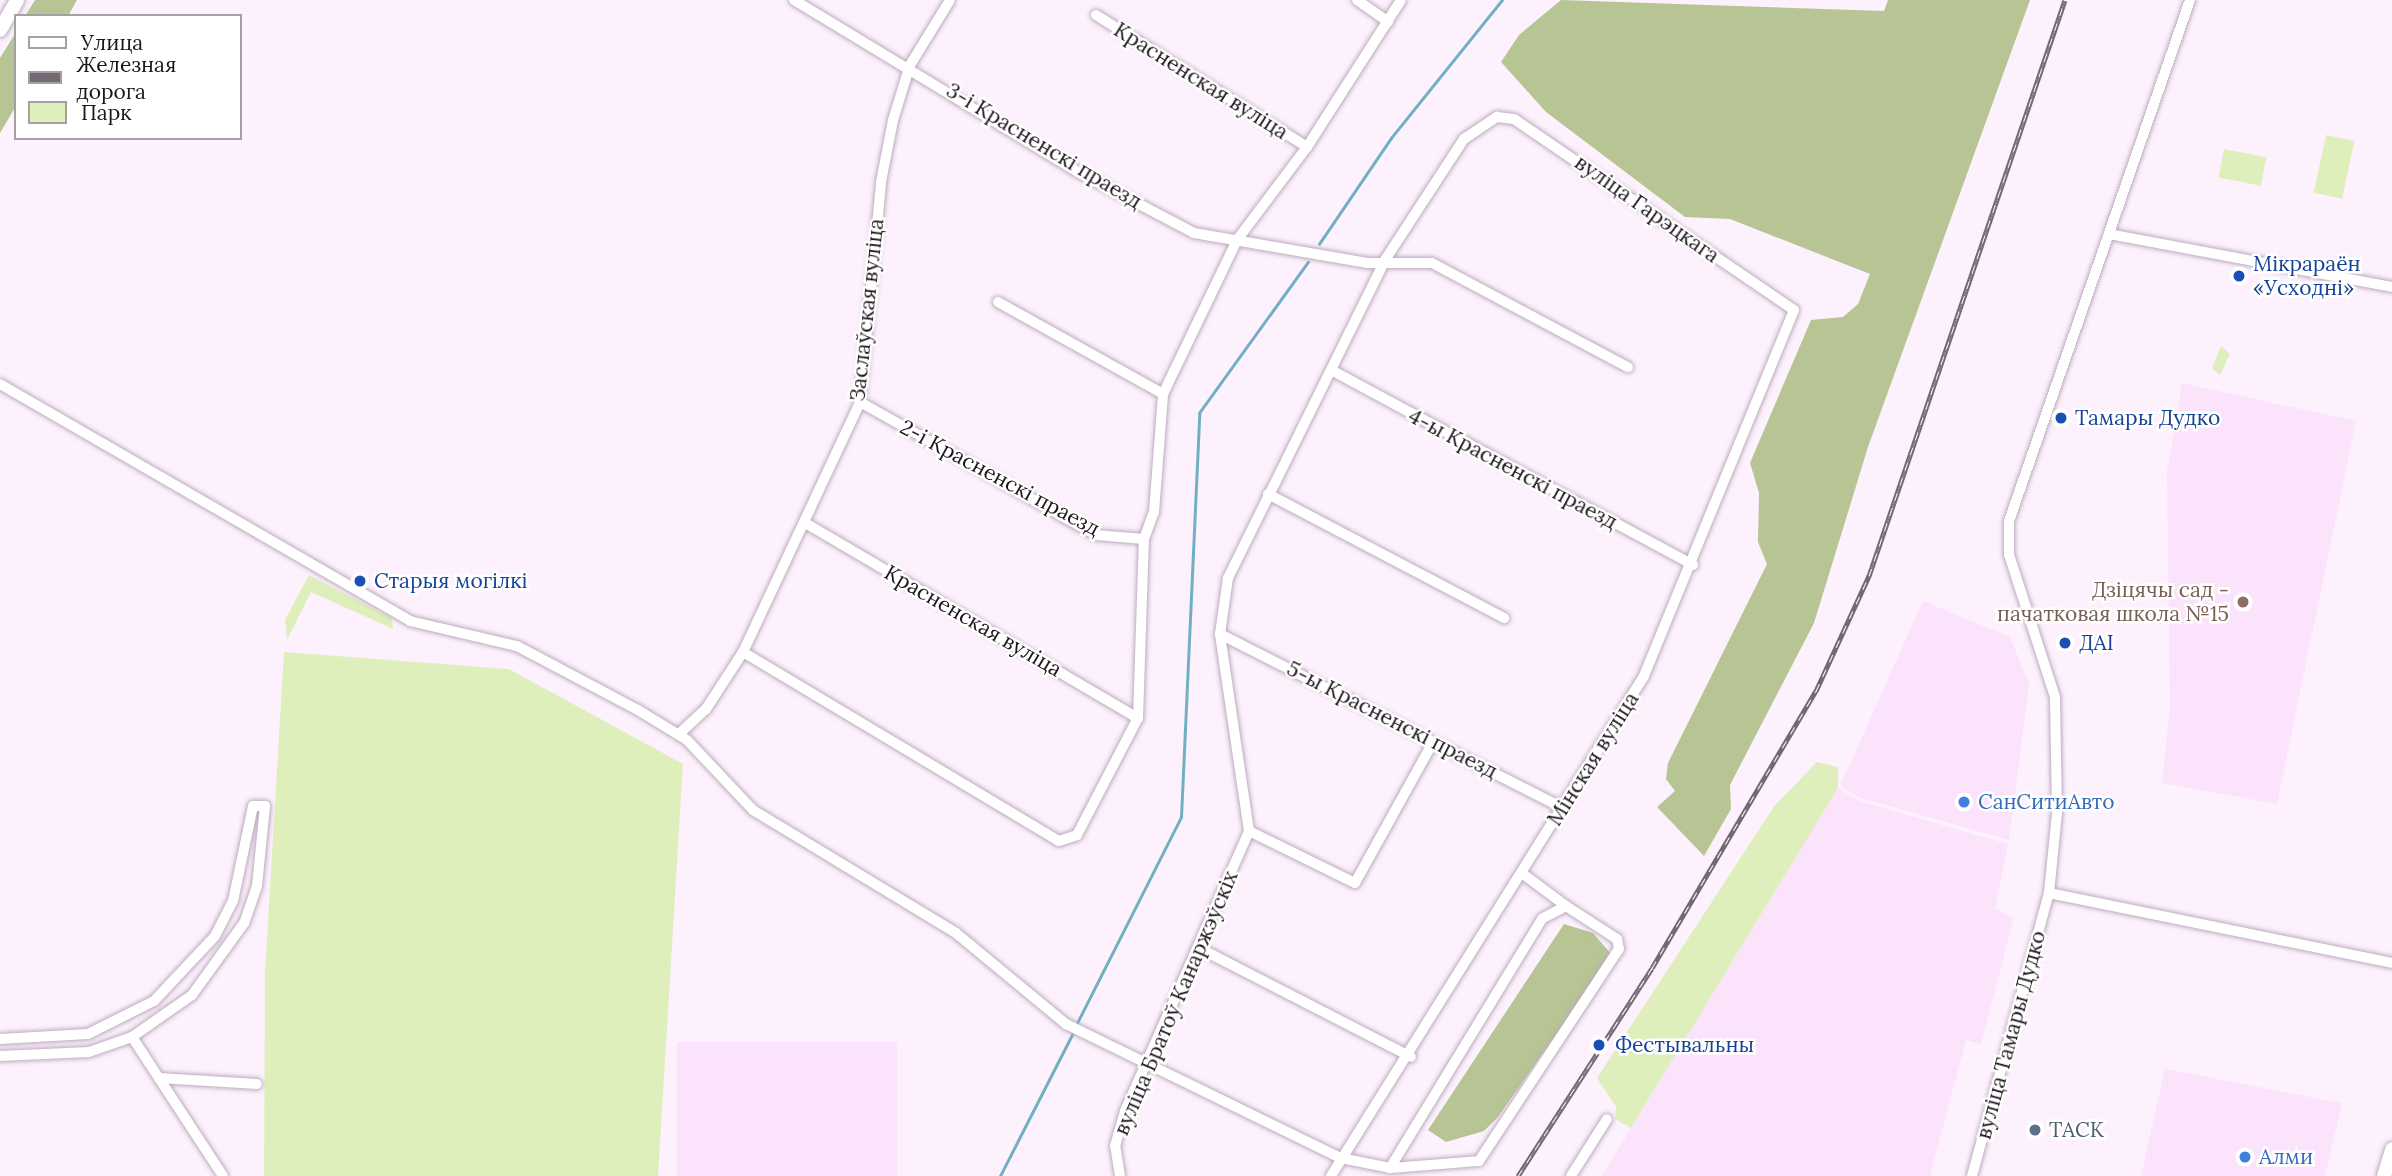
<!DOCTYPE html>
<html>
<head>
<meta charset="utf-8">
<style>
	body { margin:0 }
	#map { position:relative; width:2392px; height:1176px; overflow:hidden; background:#fdf1fd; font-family:Lora,serif }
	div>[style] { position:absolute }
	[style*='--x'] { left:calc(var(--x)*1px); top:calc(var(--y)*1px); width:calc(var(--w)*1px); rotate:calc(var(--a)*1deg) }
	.built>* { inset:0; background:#fce3fc; transform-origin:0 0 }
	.green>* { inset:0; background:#dfefbc; transform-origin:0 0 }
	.forest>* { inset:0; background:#b6c593 }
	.stream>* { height:2.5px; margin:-1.25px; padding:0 1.25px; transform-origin:1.25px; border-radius:1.25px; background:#71b0c2 }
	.roads { filter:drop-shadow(0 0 2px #bdabbe) drop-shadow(0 0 2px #bdabbe) }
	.minor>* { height:10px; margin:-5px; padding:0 5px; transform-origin:5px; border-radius:5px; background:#fff }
	.major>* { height:14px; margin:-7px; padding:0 7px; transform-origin:7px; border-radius:7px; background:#fff }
	.rail>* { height:5px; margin-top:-2.5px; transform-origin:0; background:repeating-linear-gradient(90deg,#fff 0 8px,#726972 0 16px); box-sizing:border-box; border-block:2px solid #726972 }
	.dots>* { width:19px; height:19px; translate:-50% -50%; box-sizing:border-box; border:4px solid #fff; border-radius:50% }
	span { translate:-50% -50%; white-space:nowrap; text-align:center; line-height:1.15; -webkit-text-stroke:5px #fff; paint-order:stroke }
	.street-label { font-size:21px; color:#1c151c }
	.transit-label { font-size:21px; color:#164399 }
	.left { translate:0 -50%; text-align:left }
	.education-label { font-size:21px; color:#785e54 }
	.right { translate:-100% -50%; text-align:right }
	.shop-label { font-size:21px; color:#366cbe }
	.service-label { font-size:21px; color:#4e5e75 }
	.legend { position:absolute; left:14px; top:14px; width:228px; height:126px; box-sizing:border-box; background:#fff; border:2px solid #a4a1a4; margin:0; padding:9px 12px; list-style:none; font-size:21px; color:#1c151c }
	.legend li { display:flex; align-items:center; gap:14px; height:35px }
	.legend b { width:35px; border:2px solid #a4a1a4 }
</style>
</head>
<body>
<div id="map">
	<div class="built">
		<div style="clip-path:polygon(2182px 383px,2356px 421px,2277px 804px,2162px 783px,2170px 709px,2167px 471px)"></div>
		<div style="clip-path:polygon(1923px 601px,2010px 637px,2029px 684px,2009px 840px,1860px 798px,1840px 786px)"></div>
		<div style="clip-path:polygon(1838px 788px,1859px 801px,2008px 844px,1995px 908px,2014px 918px,1981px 1044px,1966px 1040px,1930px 1176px,1602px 1176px)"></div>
		<div style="left:677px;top:1042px;width:220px;height:134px"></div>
		<div style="clip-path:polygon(2165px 1069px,2342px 1103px,2325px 1176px,2141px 1176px)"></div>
	</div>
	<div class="green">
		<div style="left:2326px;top:135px;width:29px;height:59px;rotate:12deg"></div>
		<div style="left:2224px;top:149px;width:43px;height:29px;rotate:11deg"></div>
		<div style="clip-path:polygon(2221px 346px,2230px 354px,2220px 375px,2212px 368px)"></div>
		<div style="clip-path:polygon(309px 575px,392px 618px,393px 629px,311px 592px,287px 640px,285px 620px)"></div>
		<div style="clip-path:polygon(284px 652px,509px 669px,683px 764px,658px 1176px,264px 1176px,265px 972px)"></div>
		<div style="clip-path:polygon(1817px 762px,1838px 767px,1838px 788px,1631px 1128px,1615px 1119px,1616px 1107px,1597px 1078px,1775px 805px)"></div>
	</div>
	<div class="forest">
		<div style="clip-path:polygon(35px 0,77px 0,68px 16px,25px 16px)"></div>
		<div style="clip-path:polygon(1561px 0,1884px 11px,1888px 0,2030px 0,1868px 447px,1814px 623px,1730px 785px,1731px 809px,1704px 856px,1657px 807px,1675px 791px,1666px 779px,1668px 763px,1767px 564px,1758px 542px,1759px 493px,1750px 463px,1811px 320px,1843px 317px,1858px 304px,1870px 274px,1730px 219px,1685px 217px,1546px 112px,1501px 62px,1519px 35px)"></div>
		<div style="clip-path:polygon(16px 32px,16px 106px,0 133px,0 58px)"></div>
		<div style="clip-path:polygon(1564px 924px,1593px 933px,1612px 955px,1498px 1117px,1484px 1131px,1446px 1142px,1428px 1130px)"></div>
	</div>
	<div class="stream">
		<div style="--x:1319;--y:244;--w:128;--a:-55.8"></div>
		<div style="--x:1391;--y:138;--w:177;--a:-51.2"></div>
		<div style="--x:1075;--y:1027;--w:235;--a:-63.2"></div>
		<div style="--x:1181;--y:817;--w:404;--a:-87.4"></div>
		<div style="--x:1199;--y:413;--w:186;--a:-54.2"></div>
		<div style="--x:1000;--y:1176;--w:161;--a:-63"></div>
	</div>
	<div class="roads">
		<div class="minor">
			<div style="--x:794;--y:0;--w:332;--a:31.2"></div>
			<div style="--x:1078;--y:172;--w:131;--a:27.7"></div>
			<div style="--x:1194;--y:233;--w:176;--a:9.8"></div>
			<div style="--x:1367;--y:263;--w:65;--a:0"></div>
			<div style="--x:1432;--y:263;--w:222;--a:28"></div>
			<div style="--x:1357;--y:0;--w:38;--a:35"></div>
			<div style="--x:1096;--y:15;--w:249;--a:32"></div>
			<div style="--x:2109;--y:234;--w:288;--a:10.6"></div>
			<div style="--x:998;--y:302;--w:189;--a:29.1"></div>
			<div style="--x:1333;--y:371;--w:409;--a:28.3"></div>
			<div style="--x:0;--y:384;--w:474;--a:30"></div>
			<div style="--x:410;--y:621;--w:110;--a:13.2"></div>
			<div style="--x:517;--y:646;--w:137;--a:27.9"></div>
			<div style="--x:638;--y:710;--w:57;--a:31.5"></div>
			<div style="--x:687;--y:740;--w:96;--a:46.7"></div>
			<div style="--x:753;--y:810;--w:237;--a:31.2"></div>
			<div style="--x:956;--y:933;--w:143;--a:39.6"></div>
			<div style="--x:1066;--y:1024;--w:306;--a:26"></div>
			<div style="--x:1341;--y:1158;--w:50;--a:11.5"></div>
			<div style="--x:1390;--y:1168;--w:89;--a:-4.5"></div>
			<div style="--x:1479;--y:1161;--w:254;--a:-56.6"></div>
			<div style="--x:1619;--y:949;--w:10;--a:-101"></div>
			<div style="--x:1617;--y:939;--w:61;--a:-147.1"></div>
			<div style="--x:1566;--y:906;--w:27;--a:152"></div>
			<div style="--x:1542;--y:919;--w:292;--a:121.4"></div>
			<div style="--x:860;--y:402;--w:271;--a:29.4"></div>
			<div style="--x:1096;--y:535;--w:48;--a:4.8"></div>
			<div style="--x:1268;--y:494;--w:267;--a:27.7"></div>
			<div style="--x:807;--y:524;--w:384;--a:30.4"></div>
			<div style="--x:1220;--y:634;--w:385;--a:26.9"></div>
			<div style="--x:743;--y:652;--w:368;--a:30.9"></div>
			<div style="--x:1059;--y:841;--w:19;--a:-18"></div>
			<div style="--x:1077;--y:835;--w:132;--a:-62.5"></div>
			<div style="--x:1138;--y:718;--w:179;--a:-88.1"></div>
			<div style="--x:1144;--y:539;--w:29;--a:-70"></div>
			<div style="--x:1154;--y:512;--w:118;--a:-85.6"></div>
			<div style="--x:1163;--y:394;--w:171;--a:-64.3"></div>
			<div style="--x:1237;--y:240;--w:116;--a:-53"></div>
			<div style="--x:1307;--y:147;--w:174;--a:-57.4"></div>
			<div style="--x:679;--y:734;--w:37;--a:-43"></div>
			<div style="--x:706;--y:709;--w:68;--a:-57"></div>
			<div style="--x:743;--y:652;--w:276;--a:-64.9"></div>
			<div style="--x:860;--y:402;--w:221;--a:-84.5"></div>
			<div style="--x:881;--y:182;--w:63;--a:-79"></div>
			<div style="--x:893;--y:120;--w:58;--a:-72.8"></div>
			<div style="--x:910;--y:65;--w:76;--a:-58.4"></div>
			<div style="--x:1249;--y:831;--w:118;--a:26.1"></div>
			<div style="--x:1355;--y:883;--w:161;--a:-61"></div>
			<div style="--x:1523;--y:874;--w:54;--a:36.7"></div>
			<div style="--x:2049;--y:893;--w:350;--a:11.5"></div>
			<div style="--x:1201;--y:949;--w:236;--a:27.2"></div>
			<div style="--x:132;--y:1037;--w:166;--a:56.8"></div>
			<div style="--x:0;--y:1039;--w:88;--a:-3.3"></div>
			<div style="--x:88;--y:1034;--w:74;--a:-26.6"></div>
			<div style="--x:154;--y:1001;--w:89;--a:-46.8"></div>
			<div style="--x:215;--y:936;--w:39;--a:-63"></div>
			<div style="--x:233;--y:901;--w:97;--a:-78.1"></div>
			<div style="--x:253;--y:806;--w:12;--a:0"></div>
			<div style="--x:265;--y:806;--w:80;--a:95.7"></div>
			<div style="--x:257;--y:886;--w:39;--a:109"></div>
			<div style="--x:244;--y:923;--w:89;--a:125.8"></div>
			<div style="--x:192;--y:995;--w:73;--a:145"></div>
			<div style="--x:132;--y:1037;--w:46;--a:160.8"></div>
			<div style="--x:89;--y:1052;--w:89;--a:177.4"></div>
			<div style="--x:159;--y:1078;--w:98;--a:3.5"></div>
			<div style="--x:1120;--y:1176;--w:30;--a:-99"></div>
			<div style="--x:1115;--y:1146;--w:36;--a:-74"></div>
			<div style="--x:1125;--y:1111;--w:306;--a:-66.1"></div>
			<div style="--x:1249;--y:831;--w:199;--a:-98.4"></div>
			<div style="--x:1220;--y:634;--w:57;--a:-81.9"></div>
			<div style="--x:1228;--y:578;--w:355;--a:-63.7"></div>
			<div style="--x:1385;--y:260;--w:145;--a:-56.9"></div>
			<div style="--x:1464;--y:139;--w:40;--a:-34"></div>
			<div style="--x:1497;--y:117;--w:17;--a:7"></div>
			<div style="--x:1514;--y:119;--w:339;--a:34.3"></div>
			<div style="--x:1794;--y:310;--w:396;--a:112.3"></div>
			<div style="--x:1644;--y:676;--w:590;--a:122.05"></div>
			<div style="--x:1571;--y:1176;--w:67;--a:-57.7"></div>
			<div style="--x:1972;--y:1176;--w:293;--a:-74.8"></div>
			<div style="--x:2049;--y:893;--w:80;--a:-84.3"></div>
			<div style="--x:2057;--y:813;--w:116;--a:-91"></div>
			<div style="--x:2055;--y:697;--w:149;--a:-107.9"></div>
			<div style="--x:2009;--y:555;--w:34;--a:-90"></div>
			<div style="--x:2009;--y:521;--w:552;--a:-70.84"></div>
		</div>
		<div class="major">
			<div style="--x:0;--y:30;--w:34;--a:-60"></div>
			<div style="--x:2384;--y:1176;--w:28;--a:-73"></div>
		</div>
	</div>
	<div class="rail">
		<div style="--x:1518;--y:1176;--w:247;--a:-57.2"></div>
		<div style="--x:1652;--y:968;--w:322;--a:-59.4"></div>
		<div style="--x:1816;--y:691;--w:127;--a:-65.3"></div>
		<div style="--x:1869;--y:576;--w:608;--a:-71.21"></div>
	</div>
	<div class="dots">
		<div style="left:2239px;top:276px;background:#1a4fb4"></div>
		<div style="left:2061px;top:418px;background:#1a4fb4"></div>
		<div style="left:360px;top:581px;background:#1a4fb4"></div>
		<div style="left:2243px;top:602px;background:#8d6e63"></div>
		<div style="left:2065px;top:643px;background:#1a4fb4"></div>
		<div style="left:1964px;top:802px;background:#3f7fe0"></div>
		<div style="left:1599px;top:1045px;background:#1a4fb4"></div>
		<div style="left:2035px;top:1130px;background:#5c6f8a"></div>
		<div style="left:2245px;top:1157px;background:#3f7fe0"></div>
	</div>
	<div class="street-label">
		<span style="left:1201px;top:81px;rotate:32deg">Красненская вуліца</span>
		<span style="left:1044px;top:146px;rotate:31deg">3-і Красненскі праезд</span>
		<span style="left:1647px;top:209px;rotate:35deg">вуліца Гарэцкага</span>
		<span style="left:867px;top:310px;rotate:-84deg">Заслаўская вуліца</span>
		<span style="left:1513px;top:469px;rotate:28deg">4-ы Красненскі праезд</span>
		<span style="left:1000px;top:478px;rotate:28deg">2-і Красненскі праезд</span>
		<span style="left:973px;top:621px;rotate:30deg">Красненская вуліца</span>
		<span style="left:1392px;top:720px;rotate:27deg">5-ы Красненскі праезд</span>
		<span style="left:1593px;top:759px;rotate:-58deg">Мінская вуліца</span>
		<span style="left:1176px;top:1003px;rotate:-67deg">вуліца Братоў Канаржэўскіх</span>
		<span style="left:2011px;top:1035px;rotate:-75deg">вуліца Тамары Дудко</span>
	</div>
	<div class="transit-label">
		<span class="left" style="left:2253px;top:276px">Мікрараён<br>«Усходні»</span>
		<span class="left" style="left:2075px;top:418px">Тамары Дудко</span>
		<span class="left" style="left:374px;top:581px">Старыя могілкі</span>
		<span class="left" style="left:2079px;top:643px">ДАІ</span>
		<span class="left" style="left:1615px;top:1045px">Фестывальны</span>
	</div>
	<div class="education-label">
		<span class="right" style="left:2229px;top:602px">Дзіцячы сад -<br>пачатковая школа №15</span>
	</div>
	<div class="shop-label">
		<span class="left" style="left:1978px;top:802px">СанСитиАвто</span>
		<span class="left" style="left:2259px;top:1157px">Алми</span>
	</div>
	<div class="service-label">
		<span class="left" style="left:2049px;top:1130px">ТАСК</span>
	</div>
	<ul class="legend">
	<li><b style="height:9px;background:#fff"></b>Улица</li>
	<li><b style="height:9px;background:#726972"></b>Железная дорога</li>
	<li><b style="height:19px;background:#dfefbc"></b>Парк</li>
	</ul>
</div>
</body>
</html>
